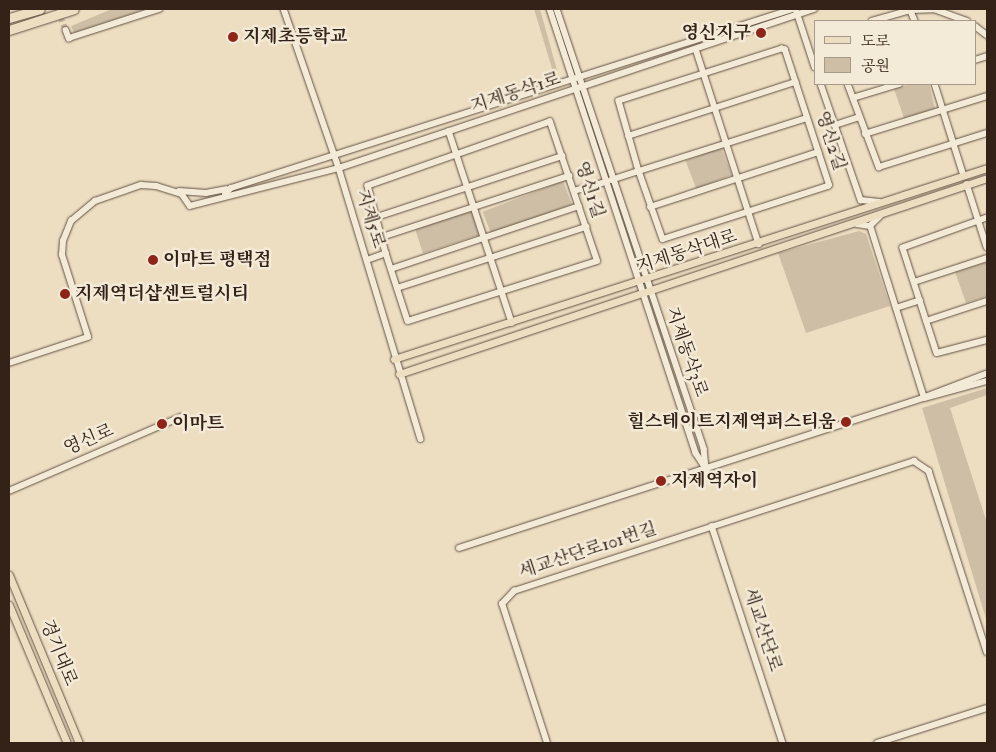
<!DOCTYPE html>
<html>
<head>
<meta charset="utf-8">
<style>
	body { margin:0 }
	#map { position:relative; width:996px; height:752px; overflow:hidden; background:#eddec2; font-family:"IM FELL Double Pica","Noto Serif KR",serif }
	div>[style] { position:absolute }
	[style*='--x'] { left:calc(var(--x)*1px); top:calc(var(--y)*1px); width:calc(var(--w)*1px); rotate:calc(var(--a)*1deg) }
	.green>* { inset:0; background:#cebea5; transform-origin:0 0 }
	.minor-tunnel>* { height:5.5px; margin-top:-2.75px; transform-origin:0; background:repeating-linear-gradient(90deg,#c8b8a0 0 5.5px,transparent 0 8.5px) }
	.roads { filter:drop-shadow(0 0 1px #625143) drop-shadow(0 0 1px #625143) }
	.minor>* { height:5.5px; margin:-2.75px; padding:0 2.75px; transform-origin:2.75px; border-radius:2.75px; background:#f3ead7 }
	.major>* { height:7px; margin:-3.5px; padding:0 3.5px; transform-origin:3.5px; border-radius:3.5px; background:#eddec2 }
	.highway>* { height:9px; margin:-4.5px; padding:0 4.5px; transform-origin:4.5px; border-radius:4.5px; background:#eddec2 }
	.dots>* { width:14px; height:14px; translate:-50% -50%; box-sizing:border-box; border:2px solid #f3ead7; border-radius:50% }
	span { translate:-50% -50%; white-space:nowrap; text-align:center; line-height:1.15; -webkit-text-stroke:5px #f3ead7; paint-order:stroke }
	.poi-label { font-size:18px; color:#342219; font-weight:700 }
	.right { translate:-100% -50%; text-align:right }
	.left { translate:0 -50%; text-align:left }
	.street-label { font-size:18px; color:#342219 }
	.frame { position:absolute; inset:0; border:10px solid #342219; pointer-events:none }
	.legend { position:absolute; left:814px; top:20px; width:162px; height:65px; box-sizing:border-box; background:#f3ead7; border:1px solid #a79a8b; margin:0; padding:6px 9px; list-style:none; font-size:15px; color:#342219 }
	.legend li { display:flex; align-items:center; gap:10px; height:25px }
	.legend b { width:25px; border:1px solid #a79a8b }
</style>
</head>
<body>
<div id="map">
	<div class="green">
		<div style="clip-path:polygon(112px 9px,146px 9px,74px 33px,71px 26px)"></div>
		<div style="clip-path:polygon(534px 9px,540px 9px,557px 70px,554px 75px)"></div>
		<div style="clip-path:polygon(909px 84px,929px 84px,935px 109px,904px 118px,894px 89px)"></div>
		<div style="left:721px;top:147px;width:30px;height:38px;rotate:69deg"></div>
		<div style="left:563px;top:181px;width:25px;height:86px;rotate:69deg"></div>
		<div style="left:472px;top:210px;width:26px;height:60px;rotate:72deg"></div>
		<div style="clip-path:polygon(859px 231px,866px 234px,890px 306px,806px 333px,778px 253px)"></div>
		<div style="clip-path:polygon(987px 262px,987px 296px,966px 303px,955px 272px)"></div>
		<div style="clip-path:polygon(987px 388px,987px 395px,950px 408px,987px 523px,987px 622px,922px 408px)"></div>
	</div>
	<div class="minor-tunnel">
		<div style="--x:57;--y:9;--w:23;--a:67"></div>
	</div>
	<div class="roads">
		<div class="minor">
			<div style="--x:284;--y:9;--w:168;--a:70.9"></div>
			<div style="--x:339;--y:168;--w:283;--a:73.2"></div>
			<div style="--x:550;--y:9;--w:467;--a:71.8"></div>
			<div style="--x:696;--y:453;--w:20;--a:57"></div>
			<div style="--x:557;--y:9;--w:464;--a:71.5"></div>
			<div style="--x:704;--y:449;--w:19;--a:84"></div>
			<div style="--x:910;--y:9;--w:13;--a:67"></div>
			<div style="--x:797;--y:12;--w:58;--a:71.9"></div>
			<div style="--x:872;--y:21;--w:41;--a:-15.8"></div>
			<div style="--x:911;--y:10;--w:23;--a:-2"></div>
			<div style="--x:934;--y:9;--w:35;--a:20"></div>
			<div style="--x:975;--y:26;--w:15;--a:37"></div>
			<div style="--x:66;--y:30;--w:9;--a:69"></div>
			<div style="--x:69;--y:38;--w:95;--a:-17.9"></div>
			<div style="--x:696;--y:49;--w:205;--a:72.1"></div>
			<div style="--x:975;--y:60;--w:13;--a:-18"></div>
			<div style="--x:821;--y:84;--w:123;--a:71"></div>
			<div style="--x:848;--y:84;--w:89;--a:69.5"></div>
			<div style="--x:879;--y:167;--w:113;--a:-17.5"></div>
			<div style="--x:935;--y:84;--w:96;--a:72.5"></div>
			<div style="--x:853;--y:98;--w:48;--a:-16.9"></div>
			<div style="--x:835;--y:125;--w:25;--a:-18"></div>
			<div style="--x:449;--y:131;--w:202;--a:71.8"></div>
			<div style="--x:865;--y:134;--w:128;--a:-17.3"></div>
			<div style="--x:628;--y:136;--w:176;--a:-17.9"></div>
			<div style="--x:611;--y:180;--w:29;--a:-18"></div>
			<div style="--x:639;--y:171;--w:72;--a:70.6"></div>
			<div style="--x:663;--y:239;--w:173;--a:-17.8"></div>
			<div style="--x:828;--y:186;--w:1;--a:-45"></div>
			<div style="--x:829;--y:185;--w:142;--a:-108.1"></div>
			<div style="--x:785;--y:50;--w:3;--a:-162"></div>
			<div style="--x:782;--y:49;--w:171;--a:162.3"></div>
			<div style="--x:619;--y:101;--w:73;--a:74.1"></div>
			<div style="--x:639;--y:171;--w:176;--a:-17.5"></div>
			<div style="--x:967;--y:184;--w:66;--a:72.4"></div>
			<div style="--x:179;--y:191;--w:27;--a:4"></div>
			<div style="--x:206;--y:193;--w:20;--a:-11"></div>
			<div style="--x:574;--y:191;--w:32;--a:-16"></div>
			<div style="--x:225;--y:194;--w:8;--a:-45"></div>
			<div style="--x:231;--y:188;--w:590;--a:-17.67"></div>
			<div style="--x:861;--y:200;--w:18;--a:6"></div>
			<div style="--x:650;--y:207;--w:177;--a:-18.1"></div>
			<div style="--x:377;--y:217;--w:195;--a:-18.2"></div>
			<div style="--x:987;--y:218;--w:89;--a:160.3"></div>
			<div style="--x:903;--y:248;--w:110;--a:72.1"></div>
			<div style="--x:937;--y:353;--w:52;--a:-14.6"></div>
			<div style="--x:857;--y:224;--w:13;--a:9"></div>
			<div style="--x:870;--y:226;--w:14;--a:-45"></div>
			<div style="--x:382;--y:237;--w:197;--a:-18.1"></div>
			<div style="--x:367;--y:260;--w:20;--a:-20"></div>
			<div style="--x:386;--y:253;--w:71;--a:72.1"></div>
			<div style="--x:408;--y:321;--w:198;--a:-17.6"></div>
			<div style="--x:597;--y:261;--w:147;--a:-108.7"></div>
			<div style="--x:550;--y:122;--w:193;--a:160.6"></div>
			<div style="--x:368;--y:186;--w:69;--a:75"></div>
			<div style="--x:391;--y:269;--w:198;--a:-18.5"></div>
			<div style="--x:914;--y:282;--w:77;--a:-18.2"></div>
			<div style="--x:397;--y:288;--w:199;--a:-17.9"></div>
			<div style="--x:896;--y:308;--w:25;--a:-18"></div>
			<div style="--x:926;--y:321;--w:64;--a:-18.2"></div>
			<div style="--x:9;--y:363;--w:83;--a:-18.2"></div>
			<div style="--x:88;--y:337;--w:86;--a:-107.6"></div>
			<div style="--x:62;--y:255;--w:14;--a:-86"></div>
			<div style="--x:63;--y:241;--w:22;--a:-68"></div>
			<div style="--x:71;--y:221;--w:31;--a:-40"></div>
			<div style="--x:95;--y:201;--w:49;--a:-19.2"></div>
			<div style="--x:141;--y:185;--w:15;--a:4"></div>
			<div style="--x:156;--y:186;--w:27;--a:17"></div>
			<div style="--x:182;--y:194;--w:14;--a:56"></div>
			<div style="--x:190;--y:206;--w:154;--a:-14.3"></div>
			<div style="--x:339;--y:168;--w:501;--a:-18.51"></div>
			<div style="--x:987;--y:374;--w:67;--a:159.1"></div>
			<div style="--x:924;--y:398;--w:65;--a:-15.1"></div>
			<div style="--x:9;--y:491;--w:187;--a:-23.3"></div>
			<div style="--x:712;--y:526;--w:228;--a:71.9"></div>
			<div style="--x:459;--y:548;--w:489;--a:-17.9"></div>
			<div style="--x:924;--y:398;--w:180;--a:-107.4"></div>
			<div style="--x:547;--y:743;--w:146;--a:-107.9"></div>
			<div style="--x:502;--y:604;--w:18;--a:-47"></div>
			<div style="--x:514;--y:591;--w:421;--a:-18"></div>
			<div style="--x:914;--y:461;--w:18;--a:34"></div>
			<div style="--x:929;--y:471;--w:190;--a:72.2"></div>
			<div style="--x:877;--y:743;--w:115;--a:-17.7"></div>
		</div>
		<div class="major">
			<div style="--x:394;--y:359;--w:623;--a:-17.85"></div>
			<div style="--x:399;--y:374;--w:620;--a:-18.43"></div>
			<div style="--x:9;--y:575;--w:182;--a:67.4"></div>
			<div style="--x:9;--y:605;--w:150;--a:67.2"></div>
		</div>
		<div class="highway">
			<div style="--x:9;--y:18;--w:32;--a:-16"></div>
			<div style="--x:9;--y:30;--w:68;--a:-17.9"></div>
		</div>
	</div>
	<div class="dots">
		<div style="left:761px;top:33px;background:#8f2418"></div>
		<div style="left:233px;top:37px;background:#8f2418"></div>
		<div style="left:153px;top:260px;background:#8f2418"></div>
		<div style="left:65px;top:294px;background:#8f2418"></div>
		<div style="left:846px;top:422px;background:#8f2418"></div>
		<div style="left:162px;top:424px;background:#8f2418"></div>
		<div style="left:661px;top:481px;background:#8f2418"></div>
	</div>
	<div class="poi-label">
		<span class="right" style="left:751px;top:33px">영신지구</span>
		<span class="left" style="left:243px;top:37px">지제초등학교</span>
		<span class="left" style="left:163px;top:260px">이마트 평택점</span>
		<span class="left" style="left:75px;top:294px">지제역더샵센트럴시티</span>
		<span class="right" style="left:836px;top:422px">힐스테이트지제역퍼스티움</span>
		<span class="left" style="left:172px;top:424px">이마트</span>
		<span class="left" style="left:671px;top:481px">지제역자이</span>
	</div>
	<div class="street-label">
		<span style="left:516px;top:93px;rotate:-18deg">지제동삭1로</span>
		<span style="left:830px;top:141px;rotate:72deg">영신2길</span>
		<span style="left:589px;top:190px;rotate:72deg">영신1길</span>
		<span style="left:370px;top:219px;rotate:73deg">지제5로</span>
		<span style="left:687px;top:252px;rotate:-18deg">지제동삭대로</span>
		<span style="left:686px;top:352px;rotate:71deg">지제동삭3로</span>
		<span style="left:89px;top:440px;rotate:-23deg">영신로</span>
		<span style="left:588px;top:551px;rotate:-18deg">세교산단로101번길</span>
		<span style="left:762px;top:630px;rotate:72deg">세교산단로</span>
		<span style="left:58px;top:653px;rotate:68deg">경기대로</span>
	</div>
	<div class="frame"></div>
	<ul class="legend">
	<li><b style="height:6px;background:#eddec2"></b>도로</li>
	<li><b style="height:14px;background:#cebea5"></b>공원</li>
	</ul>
</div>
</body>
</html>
